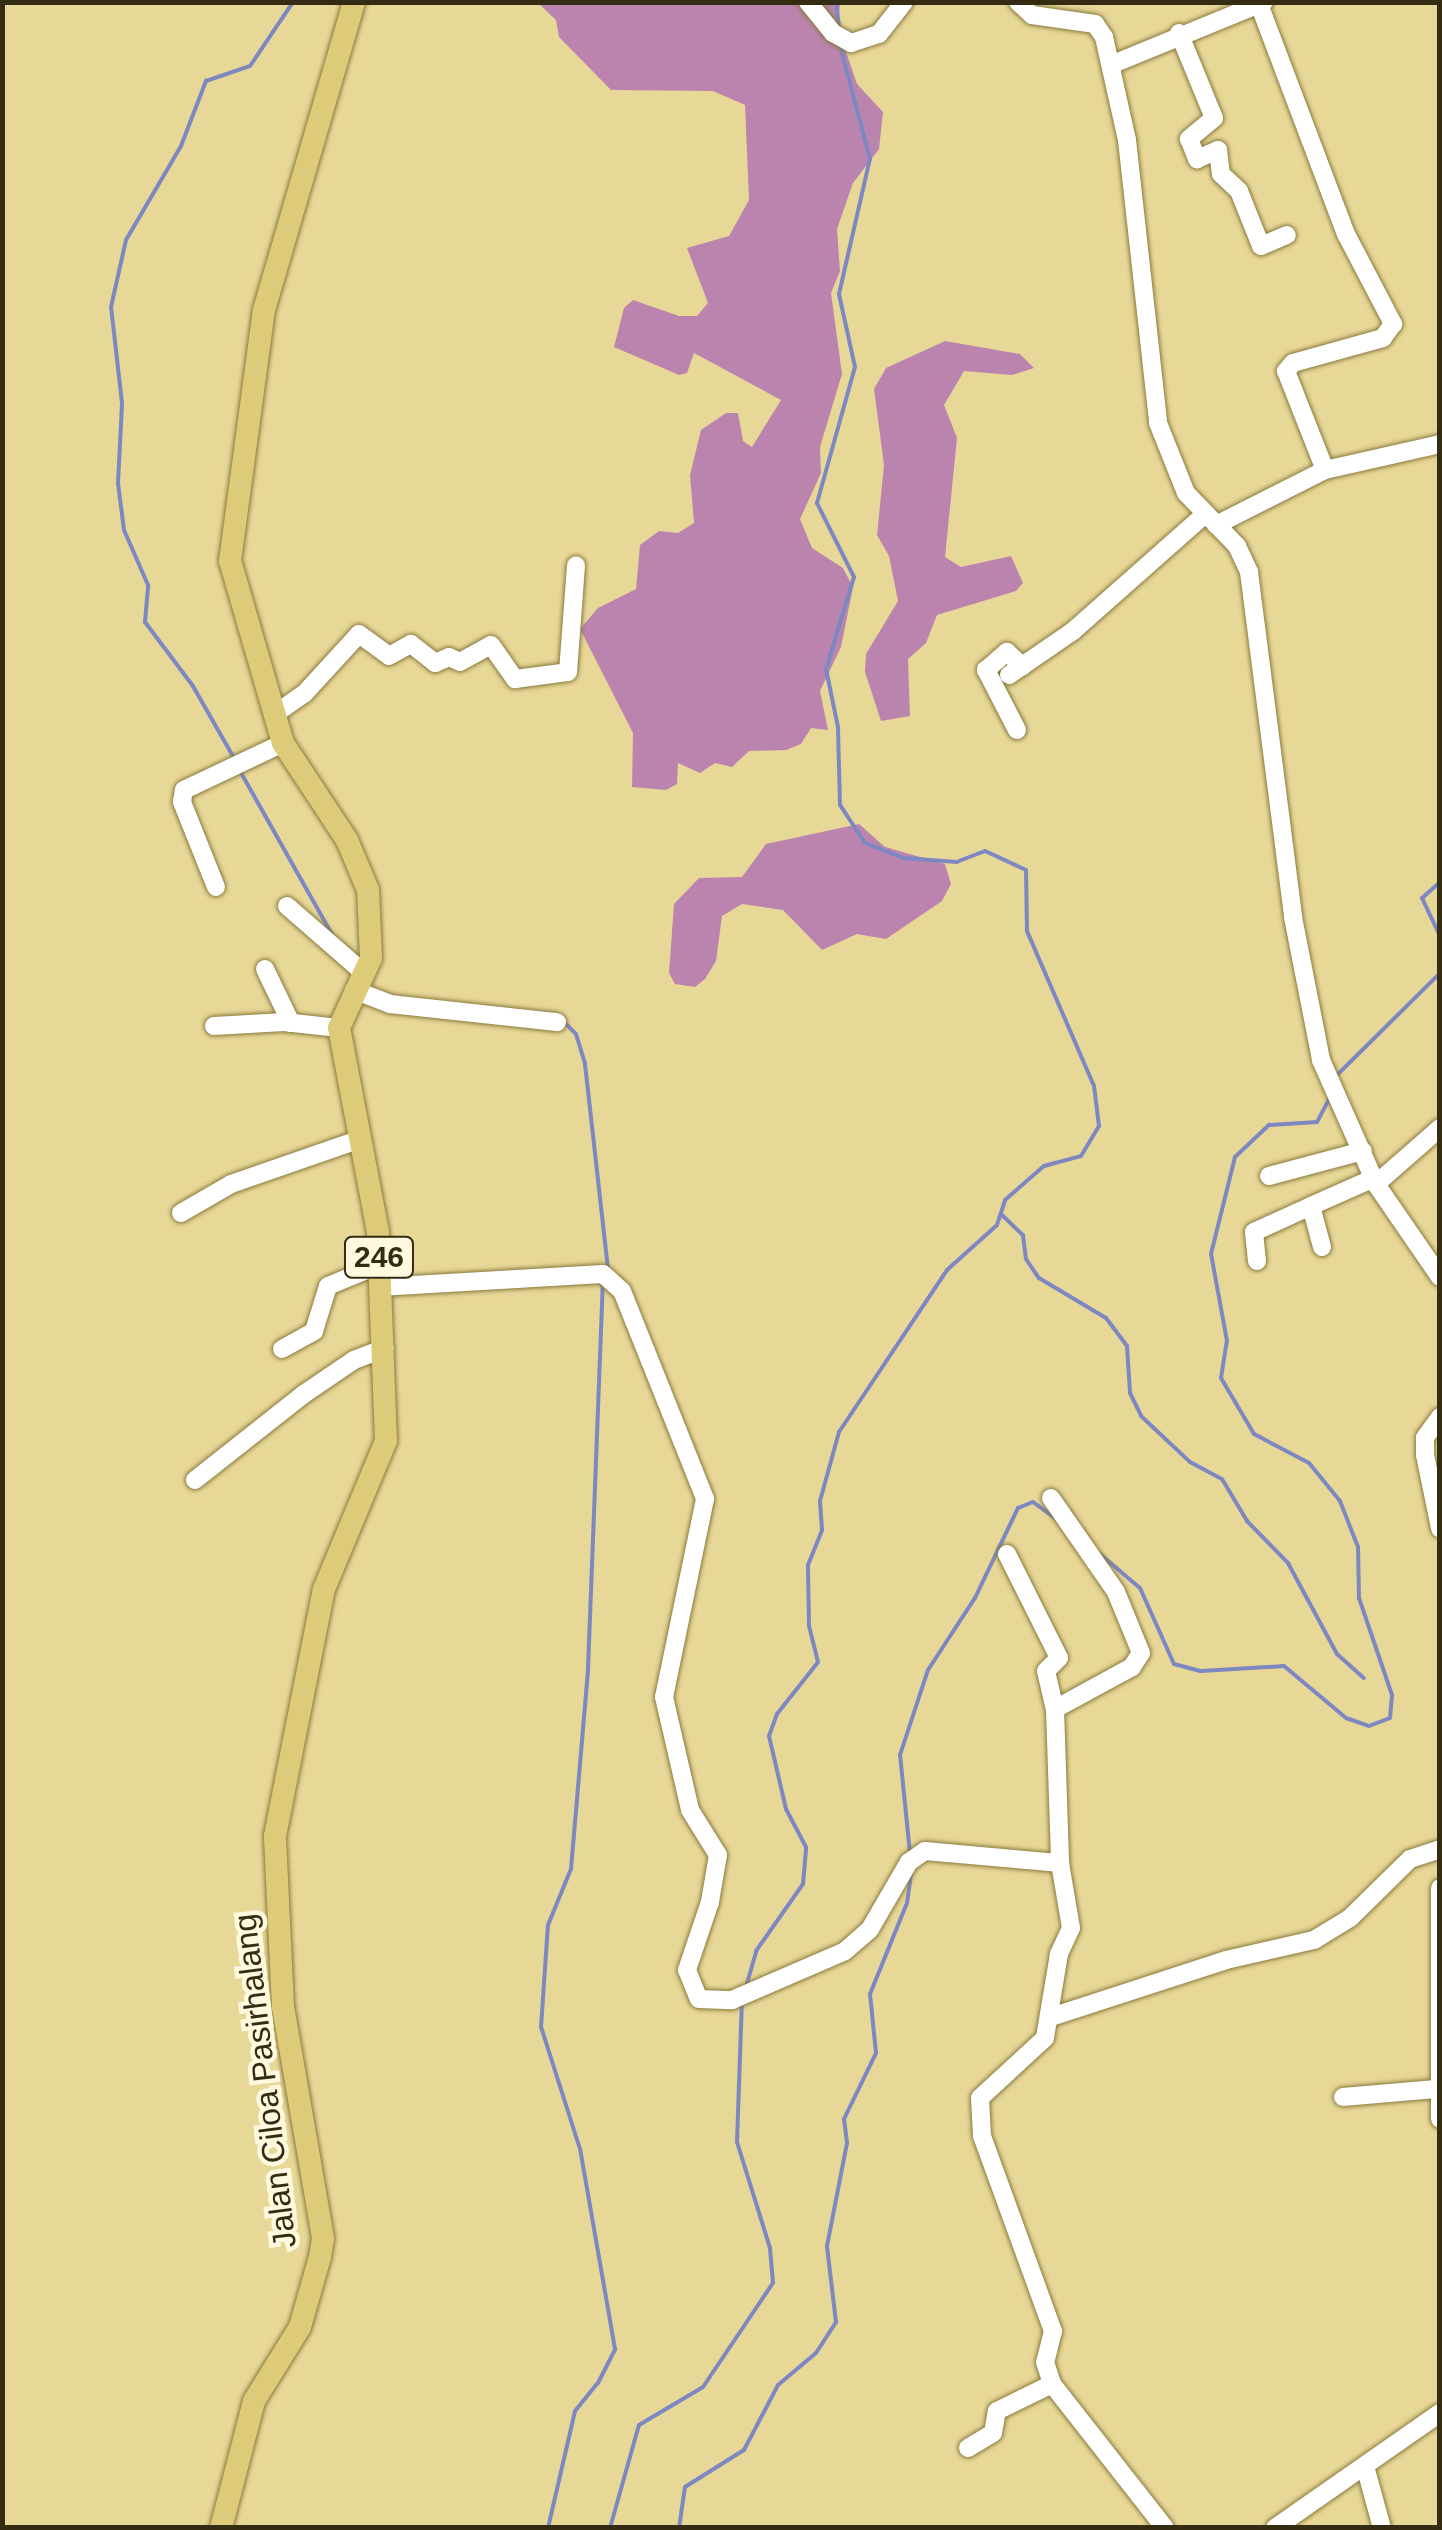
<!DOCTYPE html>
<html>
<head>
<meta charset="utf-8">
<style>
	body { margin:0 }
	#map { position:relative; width:1442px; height:2530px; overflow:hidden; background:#e8d898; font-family:Arial,sans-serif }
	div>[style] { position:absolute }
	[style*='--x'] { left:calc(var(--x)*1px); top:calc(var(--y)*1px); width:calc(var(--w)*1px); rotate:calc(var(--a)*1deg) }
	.forest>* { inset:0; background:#bb84ae }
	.stream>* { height:4px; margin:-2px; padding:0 2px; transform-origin:2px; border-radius:2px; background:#7d88c2 }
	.roads { filter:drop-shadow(0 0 2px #897a3d) drop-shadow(0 0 2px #897a3d) }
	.minor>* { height:18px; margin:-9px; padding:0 9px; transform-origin:9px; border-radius:9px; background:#fff }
	.major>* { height:22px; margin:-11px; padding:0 11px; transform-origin:11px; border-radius:11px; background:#ddcb79 }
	span { translate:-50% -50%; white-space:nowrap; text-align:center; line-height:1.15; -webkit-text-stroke:9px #fff9e0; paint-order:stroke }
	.shield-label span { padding:2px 8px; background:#fff9e0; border:2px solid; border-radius:8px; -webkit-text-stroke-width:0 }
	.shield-label { font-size:30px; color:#332c13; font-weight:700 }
	.street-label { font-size:32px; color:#332c13 }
	.frame { position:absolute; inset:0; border:5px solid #332c13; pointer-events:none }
</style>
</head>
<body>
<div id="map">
	<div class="forest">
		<div style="clip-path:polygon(538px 3px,840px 3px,838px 28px,857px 84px,883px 112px,879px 149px,853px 183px,837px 229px,840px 271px,831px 293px,842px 374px,820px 447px,821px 473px,800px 519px,812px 548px,843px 568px,853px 587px,841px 647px,820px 691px,828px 730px,811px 728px,801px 744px,786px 750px,749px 751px,732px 767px,715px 763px,700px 773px,678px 763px,677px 784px,666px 790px,632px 787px,633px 733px,580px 629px,598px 608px,636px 589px,640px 545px,659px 531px,678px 533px,694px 523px,690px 475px,701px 430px,726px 413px,738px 413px,743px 441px,752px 447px,781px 400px,694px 353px,687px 373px,679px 375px,614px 347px,624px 308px,633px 300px,679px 316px,697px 316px,708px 303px,687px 248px,729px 236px,749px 200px,745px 105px,713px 91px,611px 90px,559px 37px,556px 20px)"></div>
		<div style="clip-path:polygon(945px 341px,1020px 354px,1034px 368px,1012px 375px,964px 371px,944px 405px,957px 438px,945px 557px,961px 567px,1011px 556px,1023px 583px,1016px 591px,937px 615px,926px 643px,908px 659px,910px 716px,881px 721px,865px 672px,866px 654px,898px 601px,889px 556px,877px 535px,884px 465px,874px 389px,886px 368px)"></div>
		<div style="clip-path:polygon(859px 824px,885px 847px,945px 864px,951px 884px,942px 901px,886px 939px,857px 934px,822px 950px,783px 910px,742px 904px,722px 916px,716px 961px,705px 979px,695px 987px,675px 984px,669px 973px,674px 904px,699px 878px,742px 877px,766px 844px)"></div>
	</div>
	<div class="stream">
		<div style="--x:836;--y:2;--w:26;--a:83"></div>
		<div style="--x:234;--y:758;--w:83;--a:-119.7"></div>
		<div style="--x:193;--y:686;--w:80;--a:-126.9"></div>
		<div style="--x:145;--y:622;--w:37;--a:-85"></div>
		<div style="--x:148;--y:585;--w:60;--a:-113.6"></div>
		<div style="--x:124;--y:530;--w:47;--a:-97.3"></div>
		<div style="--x:118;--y:483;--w:80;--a:-87.1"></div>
		<div style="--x:122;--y:403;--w:97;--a:-96.5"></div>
		<div style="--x:111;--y:307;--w:69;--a:-77.4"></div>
		<div style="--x:126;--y:240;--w:109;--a:-59.7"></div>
		<div style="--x:181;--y:146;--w:70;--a:-69"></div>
		<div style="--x:206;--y:81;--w:46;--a:-18.8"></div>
		<div style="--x:250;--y:66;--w:77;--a:-56.1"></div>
		<div style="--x:240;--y:771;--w:189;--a:60.6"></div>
		<div style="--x:1440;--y:882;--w:24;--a:138"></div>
		<div style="--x:1422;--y:898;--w:42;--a:64.7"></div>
		<div style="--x:561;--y:1019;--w:21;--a:45"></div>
		<div style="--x:576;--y:1034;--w:31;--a:73"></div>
		<div style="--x:585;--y:1064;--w:206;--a:83.6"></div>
		<div style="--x:1335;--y:1077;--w:148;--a:-44.7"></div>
		<div style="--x:1001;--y:1214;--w:30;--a:44"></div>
		<div style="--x:1023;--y:1235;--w:24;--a:83"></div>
		<div style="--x:1026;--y:1259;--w:23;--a:56"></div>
		<div style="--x:1039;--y:1278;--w:78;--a:30.8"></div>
		<div style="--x:1106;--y:1318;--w:35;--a:53"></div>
		<div style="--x:1127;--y:1346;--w:47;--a:86.3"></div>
		<div style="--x:1130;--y:1393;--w:25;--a:64"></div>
		<div style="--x:1141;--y:1416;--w:67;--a:43.2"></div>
		<div style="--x:1190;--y:1462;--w:36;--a:28"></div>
		<div style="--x:1222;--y:1479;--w:49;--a:59.2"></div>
		<div style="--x:1247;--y:1521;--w:59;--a:45.7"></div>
		<div style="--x:1288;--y:1563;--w:103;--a:61.7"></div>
		<div style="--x:1337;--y:1654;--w:36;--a:42"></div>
		<div style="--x:1100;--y:1554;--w:52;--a:40.4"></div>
		<div style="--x:1140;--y:1588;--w:83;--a:65.9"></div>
		<div style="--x:1174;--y:1664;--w:28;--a:15"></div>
		<div style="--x:1201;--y:1671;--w:83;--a:-3.4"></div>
		<div style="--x:1284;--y:1666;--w:81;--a:40"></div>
		<div style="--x:1346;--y:1718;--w:24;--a:19"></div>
		<div style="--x:1369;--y:1726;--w:22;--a:-21"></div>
		<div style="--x:1390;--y:1718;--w:23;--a:-85"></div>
		<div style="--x:1392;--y:1695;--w:102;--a:-108.8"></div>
		<div style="--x:1359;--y:1598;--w:51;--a:-91.1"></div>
		<div style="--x:1358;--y:1547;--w:49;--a:-111.4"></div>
		<div style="--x:1340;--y:1501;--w:49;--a:-129.2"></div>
		<div style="--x:1309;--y:1463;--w:62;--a:-152.2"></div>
		<div style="--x:1254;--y:1434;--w:65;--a:-120.5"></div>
		<div style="--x:1221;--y:1378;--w:37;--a:-81"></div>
		<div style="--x:1227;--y:1341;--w:88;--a:-100.4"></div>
		<div style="--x:1211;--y:1254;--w:100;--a:-76.1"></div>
		<div style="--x:1235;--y:1157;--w:47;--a:-43.3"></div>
		<div style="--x:1269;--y:1125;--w:48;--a:-3.6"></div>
		<div style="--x:1317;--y:1122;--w:27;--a:-62"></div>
		<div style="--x:910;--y:1853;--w:99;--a:-95.8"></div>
		<div style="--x:900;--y:1755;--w:89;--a:-71.8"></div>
		<div style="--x:928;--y:1670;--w:86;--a:-56.9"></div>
		<div style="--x:975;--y:1598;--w:100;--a:-64.5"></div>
		<div style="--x:1018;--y:1508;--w:16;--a:-22"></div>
		<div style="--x:1033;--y:1502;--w:32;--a:36"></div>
		<div style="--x:746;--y:1987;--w:37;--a:-74"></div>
		<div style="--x:756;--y:1951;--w:82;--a:-55"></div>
		<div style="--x:803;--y:1884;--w:37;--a:-85"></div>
		<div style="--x:806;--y:1847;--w:43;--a:-117.8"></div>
		<div style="--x:786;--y:1809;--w:75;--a:-103.1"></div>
		<div style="--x:769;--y:1736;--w:23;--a:-70"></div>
		<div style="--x:777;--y:1714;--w:66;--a:-51.7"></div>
		<div style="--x:818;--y:1662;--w:38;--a:-104"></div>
		<div style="--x:809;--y:1625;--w:60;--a:-91"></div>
		<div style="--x:808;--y:1565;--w:38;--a:-68"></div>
		<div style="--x:822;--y:1530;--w:29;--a:-94"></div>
		<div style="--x:820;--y:1501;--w:72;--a:-74.6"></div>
		<div style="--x:839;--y:1432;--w:195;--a:-56.3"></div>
		<div style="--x:947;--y:1270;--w:67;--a:-42"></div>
		<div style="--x:997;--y:1225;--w:26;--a:-72"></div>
		<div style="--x:1005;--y:1200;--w:52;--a:-41.1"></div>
		<div style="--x:1044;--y:1166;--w:38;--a:-15"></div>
		<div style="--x:1081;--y:1156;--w:35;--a:-59"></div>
		<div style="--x:1099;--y:1126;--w:40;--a:-97.1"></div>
		<div style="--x:1094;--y:1086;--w:169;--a:-113.4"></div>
		<div style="--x:1027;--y:931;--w:61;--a:-90.9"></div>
		<div style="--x:1026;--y:870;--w:45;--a:-155.1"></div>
		<div style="--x:985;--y:851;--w:30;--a:159"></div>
		<div style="--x:957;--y:862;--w:54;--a:-175.8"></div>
		<div style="--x:903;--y:858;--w:41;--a:-158.5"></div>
		<div style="--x:865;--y:843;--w:45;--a:-123.3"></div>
		<div style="--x:840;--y:805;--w:78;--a:-91.5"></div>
		<div style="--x:838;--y:727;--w:59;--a:-101.7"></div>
		<div style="--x:826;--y:669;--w:96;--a:-73.1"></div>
		<div style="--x:854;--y:577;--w:83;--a:-116.6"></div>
		<div style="--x:817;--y:503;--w:141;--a:-74.4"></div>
		<div style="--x:855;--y:367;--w:75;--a:-102.4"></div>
		<div style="--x:839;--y:294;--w:139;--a:-77.1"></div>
		<div style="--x:870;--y:159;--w:121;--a:-104.8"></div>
		<div style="--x:548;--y:2528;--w:120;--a:-77"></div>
		<div style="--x:575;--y:2411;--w:36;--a:-51"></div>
		<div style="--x:598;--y:2383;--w:38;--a:-63"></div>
		<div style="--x:615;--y:2349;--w:203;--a:-99.9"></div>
		<div style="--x:580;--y:2149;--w:128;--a:-107.7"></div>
		<div style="--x:541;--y:2027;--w:102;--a:-86.1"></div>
		<div style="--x:548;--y:1925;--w:61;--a:-67.7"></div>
		<div style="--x:571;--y:1869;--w:201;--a:-85.1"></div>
		<div style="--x:588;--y:1669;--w:386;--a:-87.8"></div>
		<div style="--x:610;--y:2528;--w:107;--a:-74.3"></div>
		<div style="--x:639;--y:2425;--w:74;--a:-30.7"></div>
		<div style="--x:703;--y:2387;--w:125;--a:-56.1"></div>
		<div style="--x:773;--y:2283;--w:35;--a:-95"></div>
		<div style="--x:770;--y:2248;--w:111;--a:-107.3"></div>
		<div style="--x:737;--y:2142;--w:141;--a:-88"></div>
		<div style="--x:679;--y:2528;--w:41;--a:-81.7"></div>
		<div style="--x:685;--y:2487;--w:70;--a:-32.1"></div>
		<div style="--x:744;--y:2450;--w:73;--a:-62.4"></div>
		<div style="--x:778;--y:2385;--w:50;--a:-40.1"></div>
		<div style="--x:816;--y:2353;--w:37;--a:-57"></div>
		<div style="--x:836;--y:2322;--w:77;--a:-96.8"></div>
		<div style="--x:827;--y:2246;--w:105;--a:-79"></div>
		<div style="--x:847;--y:2143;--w:24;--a:-97"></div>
		<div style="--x:844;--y:2119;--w:73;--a:-64.1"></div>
		<div style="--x:876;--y:2053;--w:59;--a:-95.8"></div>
		<div style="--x:870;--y:1994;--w:98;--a:-67.9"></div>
		<div style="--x:907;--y:1903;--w:30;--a:-82"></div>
	</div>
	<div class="roads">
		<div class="minor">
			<div style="--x:808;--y:2;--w:40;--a:51"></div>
			<div style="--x:833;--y:33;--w:21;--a:29"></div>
			<div style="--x:851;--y:43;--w:29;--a:-18"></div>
			<div style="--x:879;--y:34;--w:41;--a:-52"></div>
			<div style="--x:1018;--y:2;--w:19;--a:43"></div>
			<div style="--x:1032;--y:15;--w:64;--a:8.1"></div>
			<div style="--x:1095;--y:24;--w:16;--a:55"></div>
			<div style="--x:1104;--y:37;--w:106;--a:77.4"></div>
			<div style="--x:1127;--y:140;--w:285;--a:83.7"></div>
			<div style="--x:1158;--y:423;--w:75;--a:68.2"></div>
			<div style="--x:1186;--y:493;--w:74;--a:46.1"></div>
			<div style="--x:1237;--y:546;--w:29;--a:65"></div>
			<div style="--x:1249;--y:572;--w:348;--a:82.7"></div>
			<div style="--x:1293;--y:917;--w:146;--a:78.9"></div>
			<div style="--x:1321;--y:1060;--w:136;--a:66.1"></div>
			<div style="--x:1376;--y:1184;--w:113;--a:55.5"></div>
			<div style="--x:1259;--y:4;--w:246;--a:69.3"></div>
			<div style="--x:1346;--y:234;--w:102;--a:62.4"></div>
			<div style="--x:1393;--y:324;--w:17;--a:126"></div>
			<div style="--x:1383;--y:338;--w:93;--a:164.5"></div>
			<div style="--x:1293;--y:363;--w:11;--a:131"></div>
			<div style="--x:1286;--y:371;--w:106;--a:68.5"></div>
			<div style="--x:1179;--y:33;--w:92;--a:67.6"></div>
			<div style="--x:1214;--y:118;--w:33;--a:140"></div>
			<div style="--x:1189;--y:139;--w:22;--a:68"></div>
			<div style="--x:1197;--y:159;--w:23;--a:-23"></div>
			<div style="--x:1218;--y:150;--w:24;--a:83"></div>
			<div style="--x:1221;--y:174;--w:25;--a:43"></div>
			<div style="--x:1239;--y:191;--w:59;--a:68.2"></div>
			<div style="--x:1261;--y:246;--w:28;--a:-23"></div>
			<div style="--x:1113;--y:64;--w:163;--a:-22.3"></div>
			<div style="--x:1216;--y:525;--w:122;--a:-26.8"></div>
			<div style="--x:1325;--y:470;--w:118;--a:-12.7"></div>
			<div style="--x:1009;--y:675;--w:78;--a:-34.5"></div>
			<div style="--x:1073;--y:631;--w:174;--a:-41.5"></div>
			<div style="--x:275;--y:714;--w:35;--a:-35"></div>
			<div style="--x:304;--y:694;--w:81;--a:-47.5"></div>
			<div style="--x:359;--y:634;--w:37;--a:36"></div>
			<div style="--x:389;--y:656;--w:25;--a:-29"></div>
			<div style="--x:411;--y:644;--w:31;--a:38"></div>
			<div style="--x:435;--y:663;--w:15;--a:-23"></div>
			<div style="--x:449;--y:657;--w:12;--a:24"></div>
			<div style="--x:460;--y:662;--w:35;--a:-29"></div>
			<div style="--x:491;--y:645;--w:42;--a:54.8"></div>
			<div style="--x:515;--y:679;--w:53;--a:-7.5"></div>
			<div style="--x:568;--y:672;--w:107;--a:-85.7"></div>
			<div style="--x:1017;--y:730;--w:68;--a:-117.3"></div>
			<div style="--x:986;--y:670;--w:28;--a:-41"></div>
			<div style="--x:1007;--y:652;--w:21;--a:43"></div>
			<div style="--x:216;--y:887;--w:92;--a:-111.8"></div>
			<div style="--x:182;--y:802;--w:12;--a:-81"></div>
			<div style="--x:184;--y:790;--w:110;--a:-25.4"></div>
			<div style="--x:287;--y:906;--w:102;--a:41"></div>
			<div style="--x:265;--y:969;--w:60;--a:64.3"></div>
			<div style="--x:354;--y:990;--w:39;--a:21"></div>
			<div style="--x:390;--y:1004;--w:168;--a:6.2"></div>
			<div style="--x:214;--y:1026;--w:70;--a:-3.3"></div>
			<div style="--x:284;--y:1022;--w:55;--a:6.2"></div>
			<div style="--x:1269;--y:1176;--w:97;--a:-14.9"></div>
			<div style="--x:1376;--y:1184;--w:85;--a:-41.2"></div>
			<div style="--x:181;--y:1213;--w:58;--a:-30.1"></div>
			<div style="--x:231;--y:1184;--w:138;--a:-19.1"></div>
			<div style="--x:1322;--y:1247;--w:42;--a:-105"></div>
			<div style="--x:1311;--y:1206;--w:69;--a:-24"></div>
			<div style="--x:1257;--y:1261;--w:29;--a:-96"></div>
			<div style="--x:1254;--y:1232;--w:63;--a:-24.5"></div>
			<div style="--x:379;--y:1287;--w:224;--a:-3.3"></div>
			<div style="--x:603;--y:1274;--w:25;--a:42"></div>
			<div style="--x:622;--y:1291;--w:224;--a:68.2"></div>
			<div style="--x:705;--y:1499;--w:202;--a:101.7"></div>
			<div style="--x:664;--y:1697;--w:116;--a:77"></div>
			<div style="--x:690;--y:1810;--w:53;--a:58.1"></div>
			<div style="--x:718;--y:1855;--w:48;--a:99.7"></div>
			<div style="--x:710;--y:1902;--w:72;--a:108.7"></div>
			<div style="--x:687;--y:1970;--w:31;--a:68"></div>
			<div style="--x:699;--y:1999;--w:33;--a:2"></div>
			<div style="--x:732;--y:2000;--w:123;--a:-23.4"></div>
			<div style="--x:845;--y:1951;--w:33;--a:-41"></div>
			<div style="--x:870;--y:1929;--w:78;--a:-59.8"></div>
			<div style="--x:909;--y:1862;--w:19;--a:-35"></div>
			<div style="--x:925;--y:1851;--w:136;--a:5.1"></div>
			<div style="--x:1060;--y:1863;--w:66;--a:80.4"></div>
			<div style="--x:1071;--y:1928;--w:29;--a:115"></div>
			<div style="--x:1059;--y:1954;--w:85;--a:99.5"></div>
			<div style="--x:1045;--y:2038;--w:88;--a:137.3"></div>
			<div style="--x:980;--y:2098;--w:38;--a:87"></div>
			<div style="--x:982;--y:2136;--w:208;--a:70"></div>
			<div style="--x:1053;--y:2331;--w:32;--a:104"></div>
			<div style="--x:1045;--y:2362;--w:23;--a:72"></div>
			<div style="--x:1052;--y:2384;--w:183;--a:51.9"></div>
			<div style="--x:282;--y:1349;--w:37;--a:-29"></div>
			<div style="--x:314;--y:1331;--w:47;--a:-72.7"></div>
			<div style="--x:328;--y:1286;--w:55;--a:-22.4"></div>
			<div style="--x:1440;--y:1417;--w:26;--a:126"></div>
			<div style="--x:1425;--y:1438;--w:17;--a:90"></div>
			<div style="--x:1425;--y:1455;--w:75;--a:78.4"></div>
			<div style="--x:195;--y:1480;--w:139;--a:-38.3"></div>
			<div style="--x:304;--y:1394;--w:60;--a:-34.2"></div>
			<div style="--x:354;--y:1360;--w:33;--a:-21"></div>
			<div style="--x:1051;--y:1498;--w:114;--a:55.3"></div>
			<div style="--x:1116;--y:1592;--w:66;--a:67.7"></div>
			<div style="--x:1141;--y:1653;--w:17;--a:123"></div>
			<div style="--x:1132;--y:1667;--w:88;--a:151.4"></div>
			<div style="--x:1007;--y:1554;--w:116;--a:63.4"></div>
			<div style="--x:1059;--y:1658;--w:18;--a:135"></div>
			<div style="--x:1046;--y:1671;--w:39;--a:77"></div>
			<div style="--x:1055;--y:1709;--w:154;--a:88.1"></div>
			<div style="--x:1440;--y:1888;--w:231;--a:90"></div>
			<div style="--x:1051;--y:2017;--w:184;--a:-18"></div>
			<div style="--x:1226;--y:1960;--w:90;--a:-12.8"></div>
			<div style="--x:1314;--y:1940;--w:42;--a:-31.4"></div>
			<div style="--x:1350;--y:1918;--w:84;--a:-44.5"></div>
			<div style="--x:1410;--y:1859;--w:32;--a:-18"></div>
			<div style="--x:1343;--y:2097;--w:93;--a:-4.9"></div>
			<div style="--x:968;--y:2448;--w:29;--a:-31"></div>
			<div style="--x:993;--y:2433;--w:22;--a:-80"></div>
			<div style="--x:997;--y:2411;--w:61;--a:-26.1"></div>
			<div style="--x:1365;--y:2466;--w:64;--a:74.7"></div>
			<div style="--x:1275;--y:2528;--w:201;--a:-34.9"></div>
		</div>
		<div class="major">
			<div style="--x:221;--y:2528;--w:131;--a:-75.4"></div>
			<div style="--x:254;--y:2401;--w:87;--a:-58.1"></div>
			<div style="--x:300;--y:2327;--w:73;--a:-74.1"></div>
			<div style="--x:320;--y:2257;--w:19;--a:-81"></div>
			<div style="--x:323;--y:2238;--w:234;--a:-99.8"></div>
			<div style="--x:283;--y:2007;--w:171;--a:-92.7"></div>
			<div style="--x:275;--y:1836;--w:252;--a:-78.8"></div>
			<div style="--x:324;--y:1589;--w:160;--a:-67.3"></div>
			<div style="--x:386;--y:1441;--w:209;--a:-92.2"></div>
			<div style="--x:378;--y:1232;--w:208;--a:-100.8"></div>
			<div style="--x:339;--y:1028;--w:77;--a:-65.4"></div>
			<div style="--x:371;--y:958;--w:68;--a:-92.5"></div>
			<div style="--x:368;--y:890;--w:54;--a:-112.8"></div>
			<div style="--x:347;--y:840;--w:116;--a:-123.4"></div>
			<div style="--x:283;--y:743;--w:190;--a:-106.2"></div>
			<div style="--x:230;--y:561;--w:253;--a:-82.3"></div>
			<div style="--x:264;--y:310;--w:321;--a:-73.7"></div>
		</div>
	</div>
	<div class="shield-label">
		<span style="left:379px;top:1257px">246</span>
	</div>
	<div class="street-label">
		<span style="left:265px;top:2081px;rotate:-97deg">Jalan Ciloa Pasirhalang</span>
	</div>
	<div class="frame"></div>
</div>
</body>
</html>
